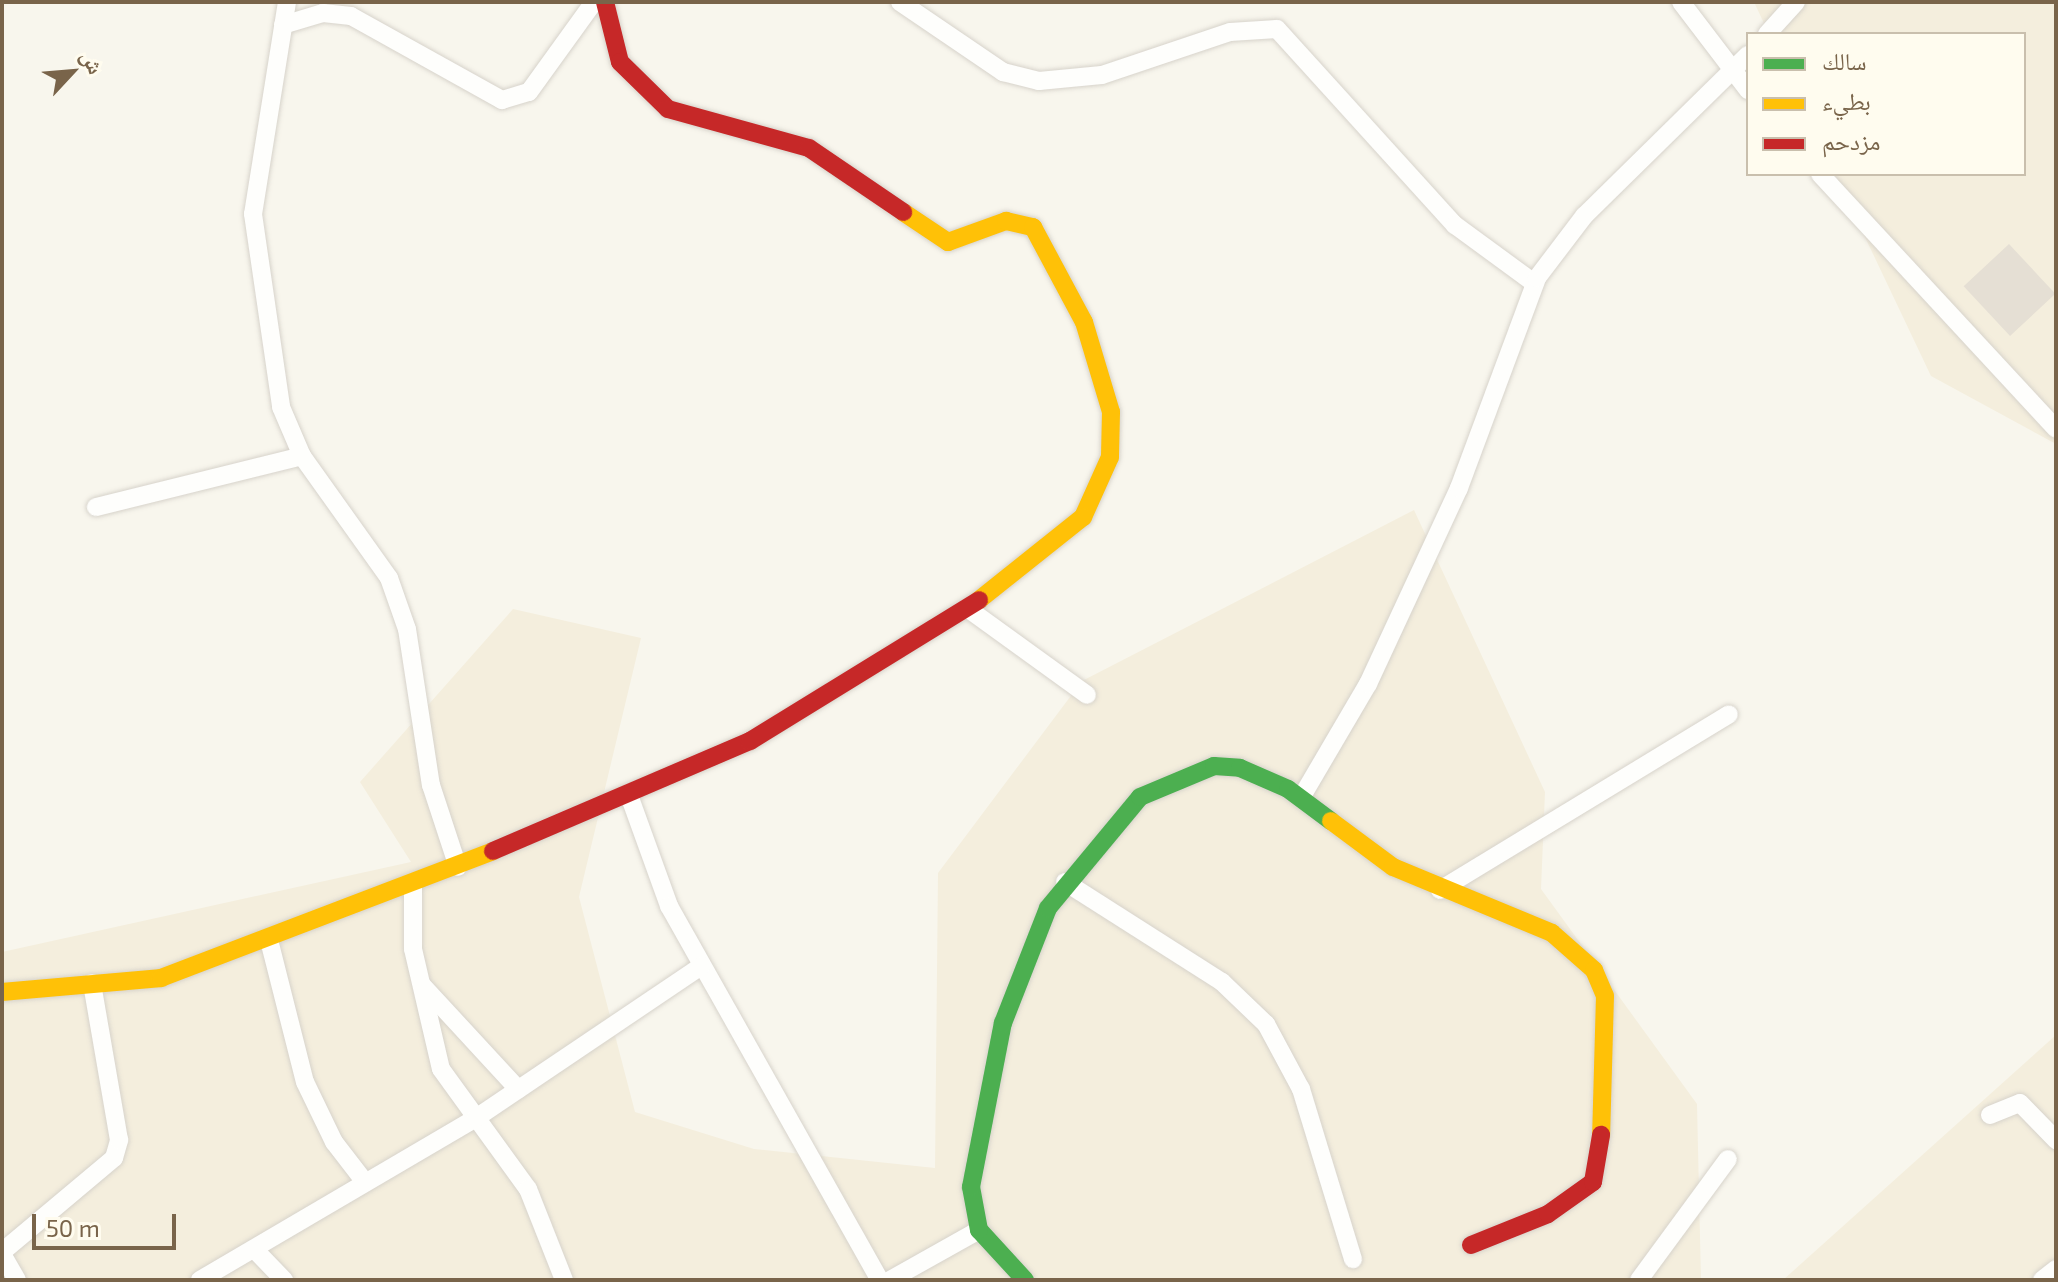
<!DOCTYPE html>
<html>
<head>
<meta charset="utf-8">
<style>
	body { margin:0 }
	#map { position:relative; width:2058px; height:1282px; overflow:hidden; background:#f8f6ed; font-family:"Exo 2","Noto Naskh Arabic",sans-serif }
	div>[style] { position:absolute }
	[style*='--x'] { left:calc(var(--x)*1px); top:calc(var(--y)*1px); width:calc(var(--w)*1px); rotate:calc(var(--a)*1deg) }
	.residential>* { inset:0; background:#f4eedd }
	.building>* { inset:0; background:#e5dfd4; transform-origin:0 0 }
	.roads { filter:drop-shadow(0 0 2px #d7d3cb) drop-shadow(0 0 2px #d7d3cb) }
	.street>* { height:18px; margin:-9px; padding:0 9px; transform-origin:9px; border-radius:9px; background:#fefefc }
	.fast>* { height:18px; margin:-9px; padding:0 9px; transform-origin:9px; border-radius:9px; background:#4caf50 }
	.slow>* { height:18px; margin:-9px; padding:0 9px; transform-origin:9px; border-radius:9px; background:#ffc107 }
	.jam>* { height:18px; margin:-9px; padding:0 9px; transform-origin:9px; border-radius:9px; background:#c62828 }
	span { translate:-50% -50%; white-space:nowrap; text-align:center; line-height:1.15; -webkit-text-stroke:6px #fffcef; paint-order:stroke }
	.frame { position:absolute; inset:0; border:4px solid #79644a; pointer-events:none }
	.legend { position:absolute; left:1746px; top:32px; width:280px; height:144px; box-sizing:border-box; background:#fffcef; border:2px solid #c9bfad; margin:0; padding:10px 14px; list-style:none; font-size:24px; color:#79644a }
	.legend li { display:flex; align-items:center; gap:16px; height:40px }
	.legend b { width:40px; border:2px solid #c9bfad }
	.north { position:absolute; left:32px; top:32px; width:80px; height:80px; -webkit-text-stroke:6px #fffcef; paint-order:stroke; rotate:64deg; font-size:22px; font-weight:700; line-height:32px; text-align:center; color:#79644a }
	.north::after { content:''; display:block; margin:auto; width:28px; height:36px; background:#79644a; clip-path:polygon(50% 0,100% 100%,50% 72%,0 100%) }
	.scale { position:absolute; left:32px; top:1214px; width:144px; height:36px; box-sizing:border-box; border:4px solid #79644a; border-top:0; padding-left:10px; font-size:24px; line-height:28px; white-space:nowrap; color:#79644a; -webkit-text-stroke:6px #fffcef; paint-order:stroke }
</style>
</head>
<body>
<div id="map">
	<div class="residential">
		<div style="clip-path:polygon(1754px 2px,2056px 2px,2056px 444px,1931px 376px,1835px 174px,2024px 174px,2024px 34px,1769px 34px)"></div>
		<div style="clip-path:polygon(1414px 510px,1545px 792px,1541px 889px,1697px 1104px,1701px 1280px,2px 1280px,2px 952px,411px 862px,360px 782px,513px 609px,641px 638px,579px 897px,635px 1112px,754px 1149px,935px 1168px,938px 873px,1082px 681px)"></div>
		<div style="clip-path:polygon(2056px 1035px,2056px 1280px,1783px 1280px)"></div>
	</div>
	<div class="building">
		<div style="left:2009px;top:244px;width:68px;height:62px;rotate:47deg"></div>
	</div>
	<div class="roads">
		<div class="street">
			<div style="--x:287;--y:2;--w:215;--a:99.1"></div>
			<div style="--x:253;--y:214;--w:195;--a:81.7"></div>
			<div style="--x:281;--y:407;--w:53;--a:66.8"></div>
			<div style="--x:302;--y:456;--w:150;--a:54.5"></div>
			<div style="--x:389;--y:578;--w:54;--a:70.6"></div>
			<div style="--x:407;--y:629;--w:158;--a:81.3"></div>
			<div style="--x:431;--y:785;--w:86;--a:71.8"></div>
			<div style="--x:900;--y:2;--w:125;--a:34.2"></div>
			<div style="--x:1003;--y:72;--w:37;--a:14"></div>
			<div style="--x:1039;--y:81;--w:63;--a:-5.4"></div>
			<div style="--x:1102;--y:75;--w:135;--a:-18.6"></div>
			<div style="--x:1230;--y:32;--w:47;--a:-3.7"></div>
			<div style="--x:1277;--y:29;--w:265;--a:47.8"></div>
			<div style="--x:1455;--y:225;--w:98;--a:36.3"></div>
			<div style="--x:1681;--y:2;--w:111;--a:52.7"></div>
			<div style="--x:283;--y:25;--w:42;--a:-16.7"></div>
			<div style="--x:323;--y:13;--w:28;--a:6"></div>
			<div style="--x:351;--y:16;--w:173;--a:29.1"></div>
			<div style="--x:502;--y:100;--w:28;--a:-17"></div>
			<div style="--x:529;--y:92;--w:111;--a:-54.2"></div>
			<div style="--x:1767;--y:34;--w:43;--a:-47.8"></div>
			<div style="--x:1820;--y:174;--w:347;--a:47.2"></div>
			<div style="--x:96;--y:507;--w:212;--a:-13.9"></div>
			<div style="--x:967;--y:608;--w:148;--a:35.9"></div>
			<div style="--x:630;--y:798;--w:115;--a:70.1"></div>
			<div style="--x:669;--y:906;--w:429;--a:60.6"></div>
			<div style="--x:1301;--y:798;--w:132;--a:-59.6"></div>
			<div style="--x:1368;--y:684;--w:216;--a:-65.1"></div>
			<div style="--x:1459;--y:488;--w:224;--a:-69.6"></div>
			<div style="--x:1537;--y:278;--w:78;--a:-52.8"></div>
			<div style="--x:1584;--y:216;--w:230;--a:-44.5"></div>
			<div style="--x:1065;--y:882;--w:186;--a:32.5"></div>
			<div style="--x:1222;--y:982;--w:61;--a:43.7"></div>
			<div style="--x:1266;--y:1024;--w:74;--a:61.7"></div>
			<div style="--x:1301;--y:1089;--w:178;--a:73"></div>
			<div style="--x:413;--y:883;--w:66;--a:90"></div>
			<div style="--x:413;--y:949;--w:123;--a:76.9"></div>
			<div style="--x:441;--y:1069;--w:148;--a:54.1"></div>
			<div style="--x:528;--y:1189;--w:98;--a:68.4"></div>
			<div style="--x:1440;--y:890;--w:338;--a:-31.3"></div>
			<div style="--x:270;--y:944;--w:142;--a:75.8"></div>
			<div style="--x:305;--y:1082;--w:67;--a:64.2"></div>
			<div style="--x:334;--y:1142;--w:49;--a:52.4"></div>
			<div style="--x:422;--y:985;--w:142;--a:47.3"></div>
			<div style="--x:1990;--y:1115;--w:32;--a:-22"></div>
			<div style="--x:2020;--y:1103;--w:52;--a:45.8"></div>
			<div style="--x:255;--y:1250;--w:42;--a:46"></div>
			<div style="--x:2;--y:1252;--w:146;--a:-40"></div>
			<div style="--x:114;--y:1158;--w:19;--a:-74"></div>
			<div style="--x:119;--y:1140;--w:159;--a:-99.8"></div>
			<div style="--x:2;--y:1254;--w:30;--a:60"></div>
			<div style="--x:200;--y:1280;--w:320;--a:-30.4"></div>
			<div style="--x:476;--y:1118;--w:272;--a:-34"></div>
			<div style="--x:890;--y:1280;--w:102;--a:-29.3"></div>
			<div style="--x:1639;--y:1280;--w:150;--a:-53.7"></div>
			<div style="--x:2042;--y:1280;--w:18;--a:-38"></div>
		</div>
		<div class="fast">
			<div style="--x:1025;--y:1280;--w:68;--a:-132.6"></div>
			<div style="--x:979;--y:1230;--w:44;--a:-100.5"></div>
			<div style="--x:971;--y:1187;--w:167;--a:-79"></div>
			<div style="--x:1003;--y:1023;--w:123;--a:-68.6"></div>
			<div style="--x:1048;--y:908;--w:144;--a:-50.3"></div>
			<div style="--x:1140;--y:797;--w:80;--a:-22.7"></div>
			<div style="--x:1214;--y:766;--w:26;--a:4"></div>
			<div style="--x:1240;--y:768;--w:52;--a:23.6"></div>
			<div style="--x:1288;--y:789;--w:54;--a:36.7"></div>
		</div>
		<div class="slow">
			<div style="--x:903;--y:212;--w:54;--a:33.7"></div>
			<div style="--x:948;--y:242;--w:62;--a:-19.9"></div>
			<div style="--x:1006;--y:221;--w:28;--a:13"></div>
			<div style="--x:1033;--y:227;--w:108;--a:61.8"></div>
			<div style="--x:1084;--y:322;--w:94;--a:73.3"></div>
			<div style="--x:1111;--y:412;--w:45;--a:91.3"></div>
			<div style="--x:1110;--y:457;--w:66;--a:114.2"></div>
			<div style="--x:1083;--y:517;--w:133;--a:141.4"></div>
			<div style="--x:1331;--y:821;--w:77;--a:36.6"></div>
			<div style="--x:1393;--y:867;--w:172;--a:22.5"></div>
			<div style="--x:1552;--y:933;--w:56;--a:41.4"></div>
			<div style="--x:1594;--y:970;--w:28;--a:67"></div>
			<div style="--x:1605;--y:996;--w:139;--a:91.6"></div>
			<div style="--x:2;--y:992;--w:160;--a:-5"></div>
			<div style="--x:161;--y:978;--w:355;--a:-20.9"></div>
		</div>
		<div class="jam">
			<div style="--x:605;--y:2;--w:62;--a:76"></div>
			<div style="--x:620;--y:62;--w:67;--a:44.4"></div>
			<div style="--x:668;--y:109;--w:146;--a:15.5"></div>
			<div style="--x:809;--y:148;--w:114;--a:34.2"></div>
			<div style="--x:493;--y:851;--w:280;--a:-23.2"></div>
			<div style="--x:750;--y:741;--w:269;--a:-31.6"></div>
			<div style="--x:1471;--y:1245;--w:83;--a:-21.9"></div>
			<div style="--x:1548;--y:1214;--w:55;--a:-35.4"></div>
			<div style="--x:1593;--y:1182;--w:48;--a:-80.3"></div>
		</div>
	</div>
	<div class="frame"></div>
	<ul class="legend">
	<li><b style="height:10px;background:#4caf50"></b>سالك</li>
	<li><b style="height:10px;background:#ffc107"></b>بطيء</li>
	<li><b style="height:10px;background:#c62828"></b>مزدحم</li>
	</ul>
	<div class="north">ش</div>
	<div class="scale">50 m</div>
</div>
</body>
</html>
